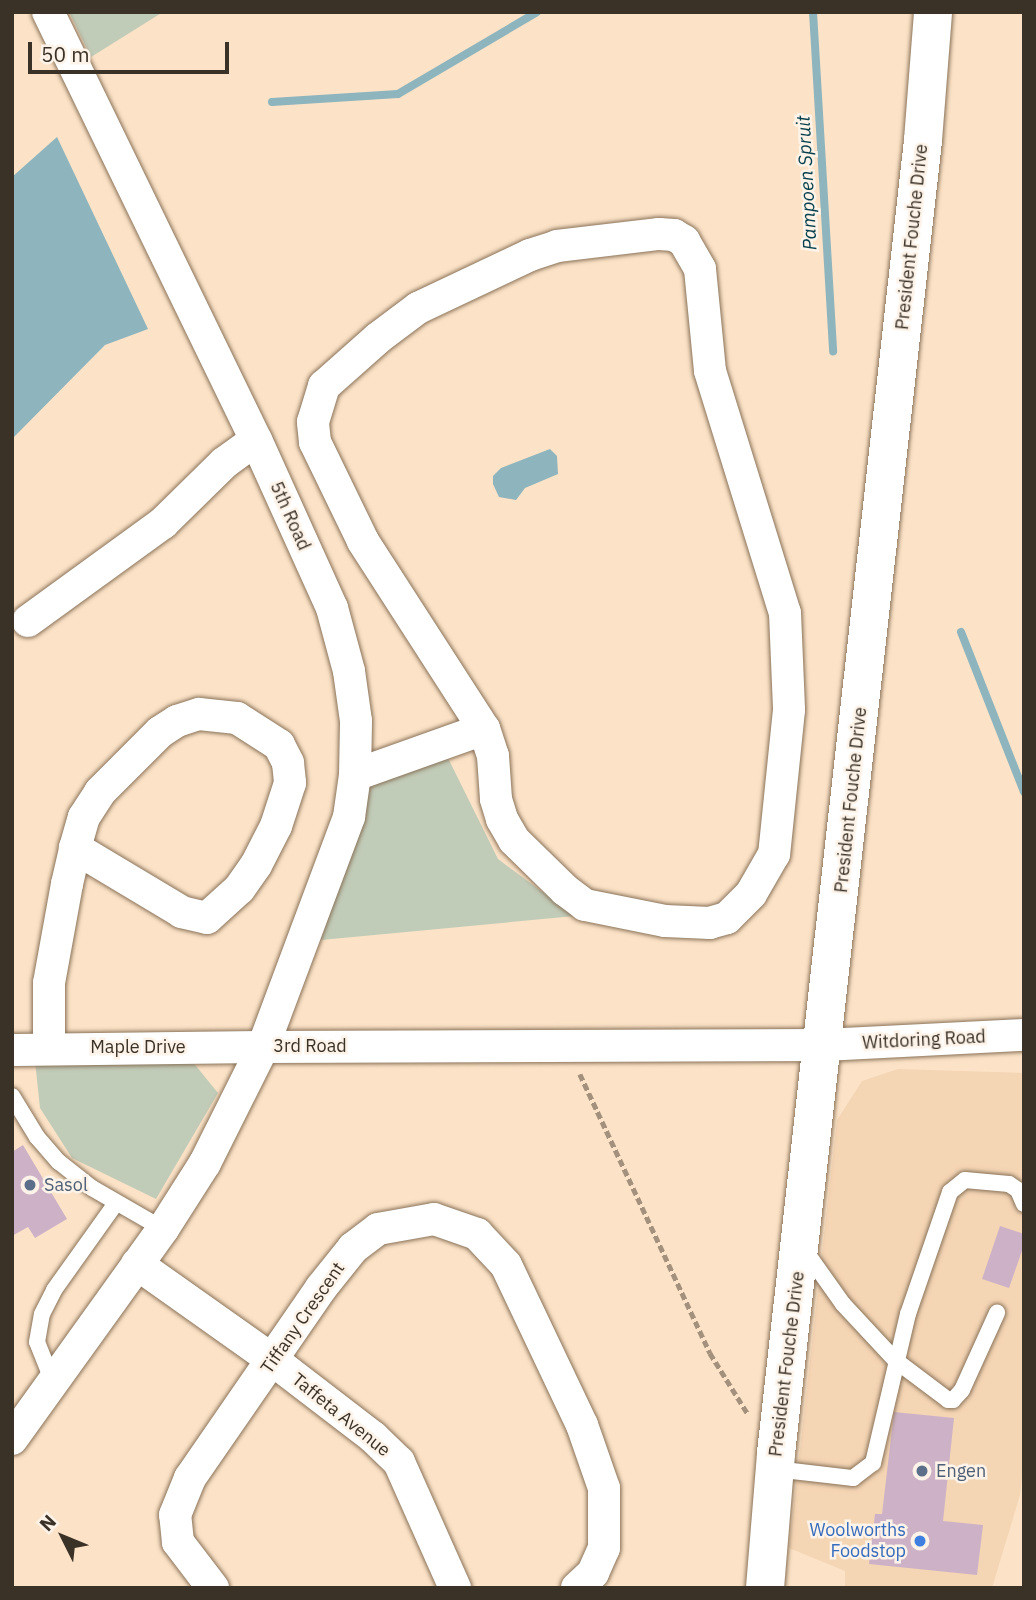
<!DOCTYPE html>
<html>
<head>
<meta charset="utf-8">
<style>
	body { margin:0 }
	#map { position:relative; width:1036px; height:1600px; overflow:hidden; background:#fce3c7; font-family:"IBM Plex Sans",sans-serif }
	div>[style] { position:absolute }
	[style*='--x'] { left:calc(var(--x)*1px); top:calc(var(--y)*1px); width:calc(var(--w)*1px); rotate:calc(var(--a)*1deg) }
	.built>* { inset:0; background:#f4d5b4 }
	.green>* { inset:0; background:#c1ccb8 }
	.water>* { inset:0; background:#8eb4be }
	.stream>* { height:8px; margin:-4px; padding:0 4px; transform-origin:4px; border-radius:4px; background:#8eb4be }
	.building>* { inset:0; background:#cdb2c7 }
	.path>* { height:4.5px; margin-top:-2.25px; transform-origin:0; background:repeating-linear-gradient(90deg,#a3917d 0 7px,transparent 0 10.5px) }
	.roads { filter:drop-shadow(0 0 2px #897259) drop-shadow(0 0 2px #897259) }
	.lane>* { height:16px; margin:-8px; padding:0 8px; transform-origin:8px; border-radius:8px; background:#fff }
	.street>* { height:32px; margin:-16px; padding:0 16px; transform-origin:16px; border-radius:16px; background:#fff }
	.secondary>* { height:38px; margin:-19px; padding:0 19px; transform-origin:19px; border-radius:19px; background:#fff }
	.dots>* { width:19px; height:19px; translate:-50% -50%; box-sizing:border-box; border:4px solid #fdf3e8; border-radius:50% }
	span { translate:-50% -50%; white-space:nowrap; text-align:center; line-height:1.15; -webkit-text-stroke:5px #fdf3e8; paint-order:stroke }
	.street-label { font-size:18px; color:#3b3227 }
	.service-label { font-size:18px; color:#4e5e75 }
	.left { translate:0 -50%; text-align:left }
	.shop-label { font-size:18px; color:#366cbe }
	.right { translate:-100% -50%; text-align:right }
	.water-label { font-size:19px; color:#053f4b; font-style:italic }
	.frame { position:absolute; inset:0; border:14px solid #3b3227; pointer-events:none }
	.north { position:absolute; left:28px; top:1502px; width:70px; height:70px; -webkit-text-stroke:5px #fdf3e8; paint-order:stroke; rotate:313deg; font-size:19px; font-weight:700; line-height:28px; text-align:center; color:#3b3227 }
	.north::after { content:''; display:block; margin:auto; width:24px; height:32px; background:#3b3227; clip-path:polygon(50% 0,100% 100%,50% 72%,0 100%) }
	.scale { position:absolute; left:28px; top:42px; width:201px; height:32px; box-sizing:border-box; border:4px solid #3b3227; border-top:0; padding-left:9px; font-size:21px; line-height:24px; white-space:nowrap; color:#3b3227; -webkit-text-stroke:5px #fdf3e8; paint-order:stroke }
</style>
</head>
<body>
<div id="map">
	<div class="built">
		<div style="clip-path:polygon(898px 1069px,1024px 1073px,1024px 1457px,1020px 1495px,992px 1588px,845px 1588px,845px 1571px,789px 1548px,837px 1120px,862px 1081px)"></div>
	</div>
	<div class="green">
		<div style="clip-path:polygon(69px 12px,163px 12px,91px 57px)"></div>
		<div style="clip-path:polygon(445px 752px,498px 859px,575px 916px,321px 940px,373px 775px)"></div>
		<div style="clip-path:polygon(188px 1056px,218px 1093px,156px 1199px,72px 1158px,40px 1108px,35px 1061px)"></div>
	</div>
	<div class="water">
		<div style="clip-path:polygon(57px 137px,148px 329px,105px 345px,12px 439px,12px 177px)"></div>
		<div style="clip-path:polygon(550px 449px,557px 456px,558px 474px,525px 488px,516px 500px,499px 497px,493px 484px,493px 476px,501px 468px)"></div>
	</div>
	<div class="stream">
		<div style="--x:813;--y:12;--w:340;--a:86.6"></div>
		<div style="--x:272;--y:102;--w:126;--a:-3.6"></div>
		<div style="--x:398;--y:94;--w:161;--a:-30.5"></div>
		<div style="--x:961;--y:632;--w:172;--a:68.5"></div>
	</div>
	<div class="building">
		<div style="clip-path:polygon(23px 1145px,67px 1219px,35px 1238px,28px 1227px,12px 1236px,12px 1152px)"></div>
		<div style="clip-path:polygon(1000px 1226px,1024px 1234px,1024px 1245px,1009px 1288px,982px 1279px)"></div>
		<div style="clip-path:polygon(894px 1412px,954px 1418px,943px 1521px,983px 1525px,977px 1575px,869px 1564px,875px 1514px,882px 1514px)"></div>
	</div>
	<div class="path">
		<div style="--x:580;--y:1074;--w:308;--a:65"></div>
		<div style="--x:710;--y:1353;--w:72;--a:58.1"></div>
	</div>
	<div class="roads">
		<div class="lane">
			<div style="--x:12;--y:1096;--w:48;--a:58.6"></div>
			<div style="--x:37;--y:1137;--w:33;--a:49"></div>
			<div style="--x:59;--y:1162;--w:42;--a:38.2"></div>
			<div style="--x:92;--y:1188;--w:82;--a:30"></div>
			<div style="--x:804;--y:1249;--w:67;--a:54.7"></div>
			<div style="--x:843;--y:1304;--w:76;--a:47.1"></div>
			<div style="--x:895;--y:1360;--w:66;--a:37"></div>
			<div style="--x:948;--y:1400;--w:5;--a:0"></div>
			<div style="--x:953;--y:1400;--w:13;--a:-48"></div>
			<div style="--x:962;--y:1390;--w:85;--a:-65.6"></div>
			<div style="--x:53;--y:1382;--w:43;--a:-111.8"></div>
			<div style="--x:37;--y:1342;--w:28;--a:-80"></div>
			<div style="--x:42;--y:1314;--w:27;--a:-63"></div>
			<div style="--x:54;--y:1290;--w:107;--a:-54.5"></div>
			<div style="--x:775;--y:1469;--w:79;--a:6.6"></div>
			<div style="--x:853;--y:1478;--w:25;--a:-37"></div>
			<div style="--x:873;--y:1463;--w:153;--a:-76.8"></div>
			<div style="--x:908;--y:1314;--w:129;--a:-71"></div>
			<div style="--x:950;--y:1192;--w:19;--a:-39"></div>
			<div style="--x:965;--y:1180;--w:44;--a:5.2"></div>
			<div style="--x:1009;--y:1184;--w:11;--a:34"></div>
			<div style="--x:1018;--y:1190;--w:15;--a:67"></div>
		</div>
		<div class="street">
			<div style="--x:659;--y:234;--w:15;--a:4"></div>
			<div style="--x:674;--y:235;--w:12;--a:31"></div>
			<div style="--x:684;--y:241;--w:32;--a:60"></div>
			<div style="--x:700;--y:269;--w:102;--a:84.4"></div>
			<div style="--x:710;--y:371;--w:253;--a:72.8"></div>
			<div style="--x:785;--y:613;--w:97;--a:87.6"></div>
			<div style="--x:789;--y:710;--w:145;--a:95.9"></div>
			<div style="--x:774;--y:854;--w:46;--a:119.9"></div>
			<div style="--x:751;--y:894;--w:34;--a:135"></div>
			<div style="--x:727;--y:918;--w:18;--a:164"></div>
			<div style="--x:710;--y:923;--w:45;--a:-177.5"></div>
			<div style="--x:665;--y:921;--w:82;--a:-168.7"></div>
			<div style="--x:585;--y:905;--w:25;--a:-143"></div>
			<div style="--x:565;--y:890;--w:71;--a:-135.6"></div>
			<div style="--x:514;--y:840;--w:24;--a:-120"></div>
			<div style="--x:502;--y:819;--w:21;--a:-107"></div>
			<div style="--x:496;--y:799;--w:43;--a:-94"></div>
			<div style="--x:493;--y:756;--w:28;--a:-108"></div>
			<div style="--x:484;--y:729;--w:224;--a:-122.8"></div>
			<div style="--x:363;--y:541;--w:110;--a:-115.9"></div>
			<div style="--x:315;--y:442;--w:20;--a:-96"></div>
			<div style="--x:313;--y:422;--w:38;--a:-73"></div>
			<div style="--x:324;--y:386;--w:72;--a:-41.6"></div>
			<div style="--x:378;--y:338;--w:50;--a:-36.9"></div>
			<div style="--x:418;--y:308;--w:124;--a:-25.3"></div>
			<div style="--x:530;--y:255;--w:28;--a:-18"></div>
			<div style="--x:557;--y:246;--w:103;--a:-6.7"></div>
			<div style="--x:28;--y:621;--w:167;--a:-36"></div>
			<div style="--x:163;--y:523;--w:86;--a:-44.5"></div>
			<div style="--x:224;--y:463;--w:39;--a:-36"></div>
			<div style="--x:355;--y:775;--w:137;--a:-19.6"></div>
			<div style="--x:49;--y:1048;--w:65;--a:-90"></div>
			<div style="--x:49;--y:983;--w:101;--a:-79.7"></div>
			<div style="--x:67;--y:884;--w:37;--a:-77"></div>
			<div style="--x:75;--y:848;--w:32;--a:-74"></div>
			<div style="--x:84;--y:817;--w:30;--a:-57"></div>
			<div style="--x:100;--y:792;--w:85;--a:-45"></div>
			<div style="--x:160;--y:732;--w:20;--a:-33"></div>
			<div style="--x:177;--y:721;--w:23;--a:-18"></div>
			<div style="--x:199;--y:714;--w:38;--a:6"></div>
			<div style="--x:237;--y:718;--w:50;--a:32.7"></div>
			<div style="--x:279;--y:745;--w:20;--a:63"></div>
			<div style="--x:288;--y:763;--w:20;--a:84"></div>
			<div style="--x:290;--y:783;--w:45;--a:108"></div>
			<div style="--x:276;--y:826;--w:44;--a:117.1"></div>
			<div style="--x:256;--y:865;--w:29;--a:125"></div>
			<div style="--x:239;--y:889;--w:43;--a:137.8"></div>
			<div style="--x:207;--y:918;--w:26;--a:-167"></div>
			<div style="--x:182;--y:912;--w:125;--a:-149.1"></div>
			<div style="--x:12;--y:1050;--w:251;--a:-0.7"></div>
			<div style="--x:263;--y:1047;--w:246;--a:-69.5"></div>
			<div style="--x:349;--y:817;--w:42;--a:-81.9"></div>
			<div style="--x:355;--y:775;--w:54;--a:-88.9"></div>
			<div style="--x:356;--y:721;--w:50;--a:-98"></div>
			<div style="--x:349;--y:671;--w:65;--a:-105.1"></div>
			<div style="--x:332;--y:608;--w:184;--a:-114.3"></div>
			<div style="--x:256;--y:440;--w:476;--a:-115.9"></div>
			<div style="--x:137;--y:1264;--w:168;--a:35.3"></div>
			<div style="--x:274;--y:1361;--w:125;--a:37.5"></div>
			<div style="--x:373;--y:1437;--w:36;--a:44"></div>
			<div style="--x:399;--y:1462;--w:138;--a:66"></div>
			<div style="--x:12;--y:1439;--w:259;--a:-54.3"></div>
			<div style="--x:163;--y:1229;--w:78;--a:-57.5"></div>
			<div style="--x:205;--y:1163;--w:130;--a:-63.4"></div>
			<div style="--x:263;--y:1047;--w:561;--a:-0.2"></div>
			<div style="--x:824;--y:1045;--w:200;--a:-2.9"></div>
			<div style="--x:213;--y:1588;--w:58;--a:-127.3"></div>
			<div style="--x:178;--y:1542;--w:27;--a:-96"></div>
			<div style="--x:175;--y:1515;--w:40;--a:-68"></div>
			<div style="--x:190;--y:1478;--w:231;--a:-55.4"></div>
			<div style="--x:321;--y:1288;--w:51;--a:-51.3"></div>
			<div style="--x:353;--y:1248;--w:31;--a:-37"></div>
			<div style="--x:378;--y:1229;--w:57;--a:-10.1"></div>
			<div style="--x:434;--y:1219;--w:46;--a:19.2"></div>
			<div style="--x:477;--y:1234;--w:42;--a:46.9"></div>
			<div style="--x:506;--y:1265;--w:177;--a:64.6"></div>
			<div style="--x:582;--y:1425;--w:67;--a:70.8"></div>
			<div style="--x:604;--y:1488;--w:60;--a:90"></div>
			<div style="--x:604;--y:1548;--w:27;--a:114"></div>
			<div style="--x:593;--y:1573;--w:22;--a:137"></div>
		</div>
		<div class="secondary">
			<div style="--x:765;--y:1588;--w:135;--a:-85.3"></div>
			<div style="--x:776;--y:1453;--w:1321;--a:-83.61"></div>
			<div style="--x:923;--y:140;--w:128;--a:-85.5"></div>
		</div>
	</div>
	<div class="dots">
		<div style="left:30px;top:1185px;background:#5c6f8a"></div>
		<div style="left:922px;top:1471px;background:#5c6f8a"></div>
		<div style="left:920px;top:1541px;background:#3f7fe0"></div>
	</div>
	<div class="street-label">
		<span style="left:912px;top:237px;rotate:-84deg">President Fouche Drive</span>
		<span style="left:290px;top:516px;rotate:66deg">5th Road</span>
		<span style="left:851px;top:800px;rotate:-84deg">President Fouche Drive</span>
		<span style="left:924px;top:1040px;rotate:-3deg">Witdoring Road</span>
		<span style="left:310px;top:1046px">3rd Road</span>
		<span style="left:138px;top:1047px">Maple Drive</span>
		<span style="left:303px;top:1318px;rotate:-55deg">Tiffany Crescent</span>
		<span style="left:787px;top:1364px;rotate:-83deg">President Fouche Drive</span>
		<span style="left:341px;top:1415px;rotate:39deg">Taffeta Avenue</span>
	</div>
	<div class="service-label">
		<span class="left" style="left:44px;top:1185px">Sasol</span>
		<span class="left" style="left:936px;top:1471px">Engen</span>
	</div>
	<div class="shop-label">
		<span class="right" style="left:906px;top:1541px">Woolworths<br>Foodstop</span>
	</div>
	<div class="water-label">
		<span style="left:807px;top:183px;rotate:-93deg">Pampoen Spruit</span>
	</div>
	<div class="frame"></div>
	<div class="north">N</div>
	<div class="scale">50 m</div>
</div>
</body>
</html>
